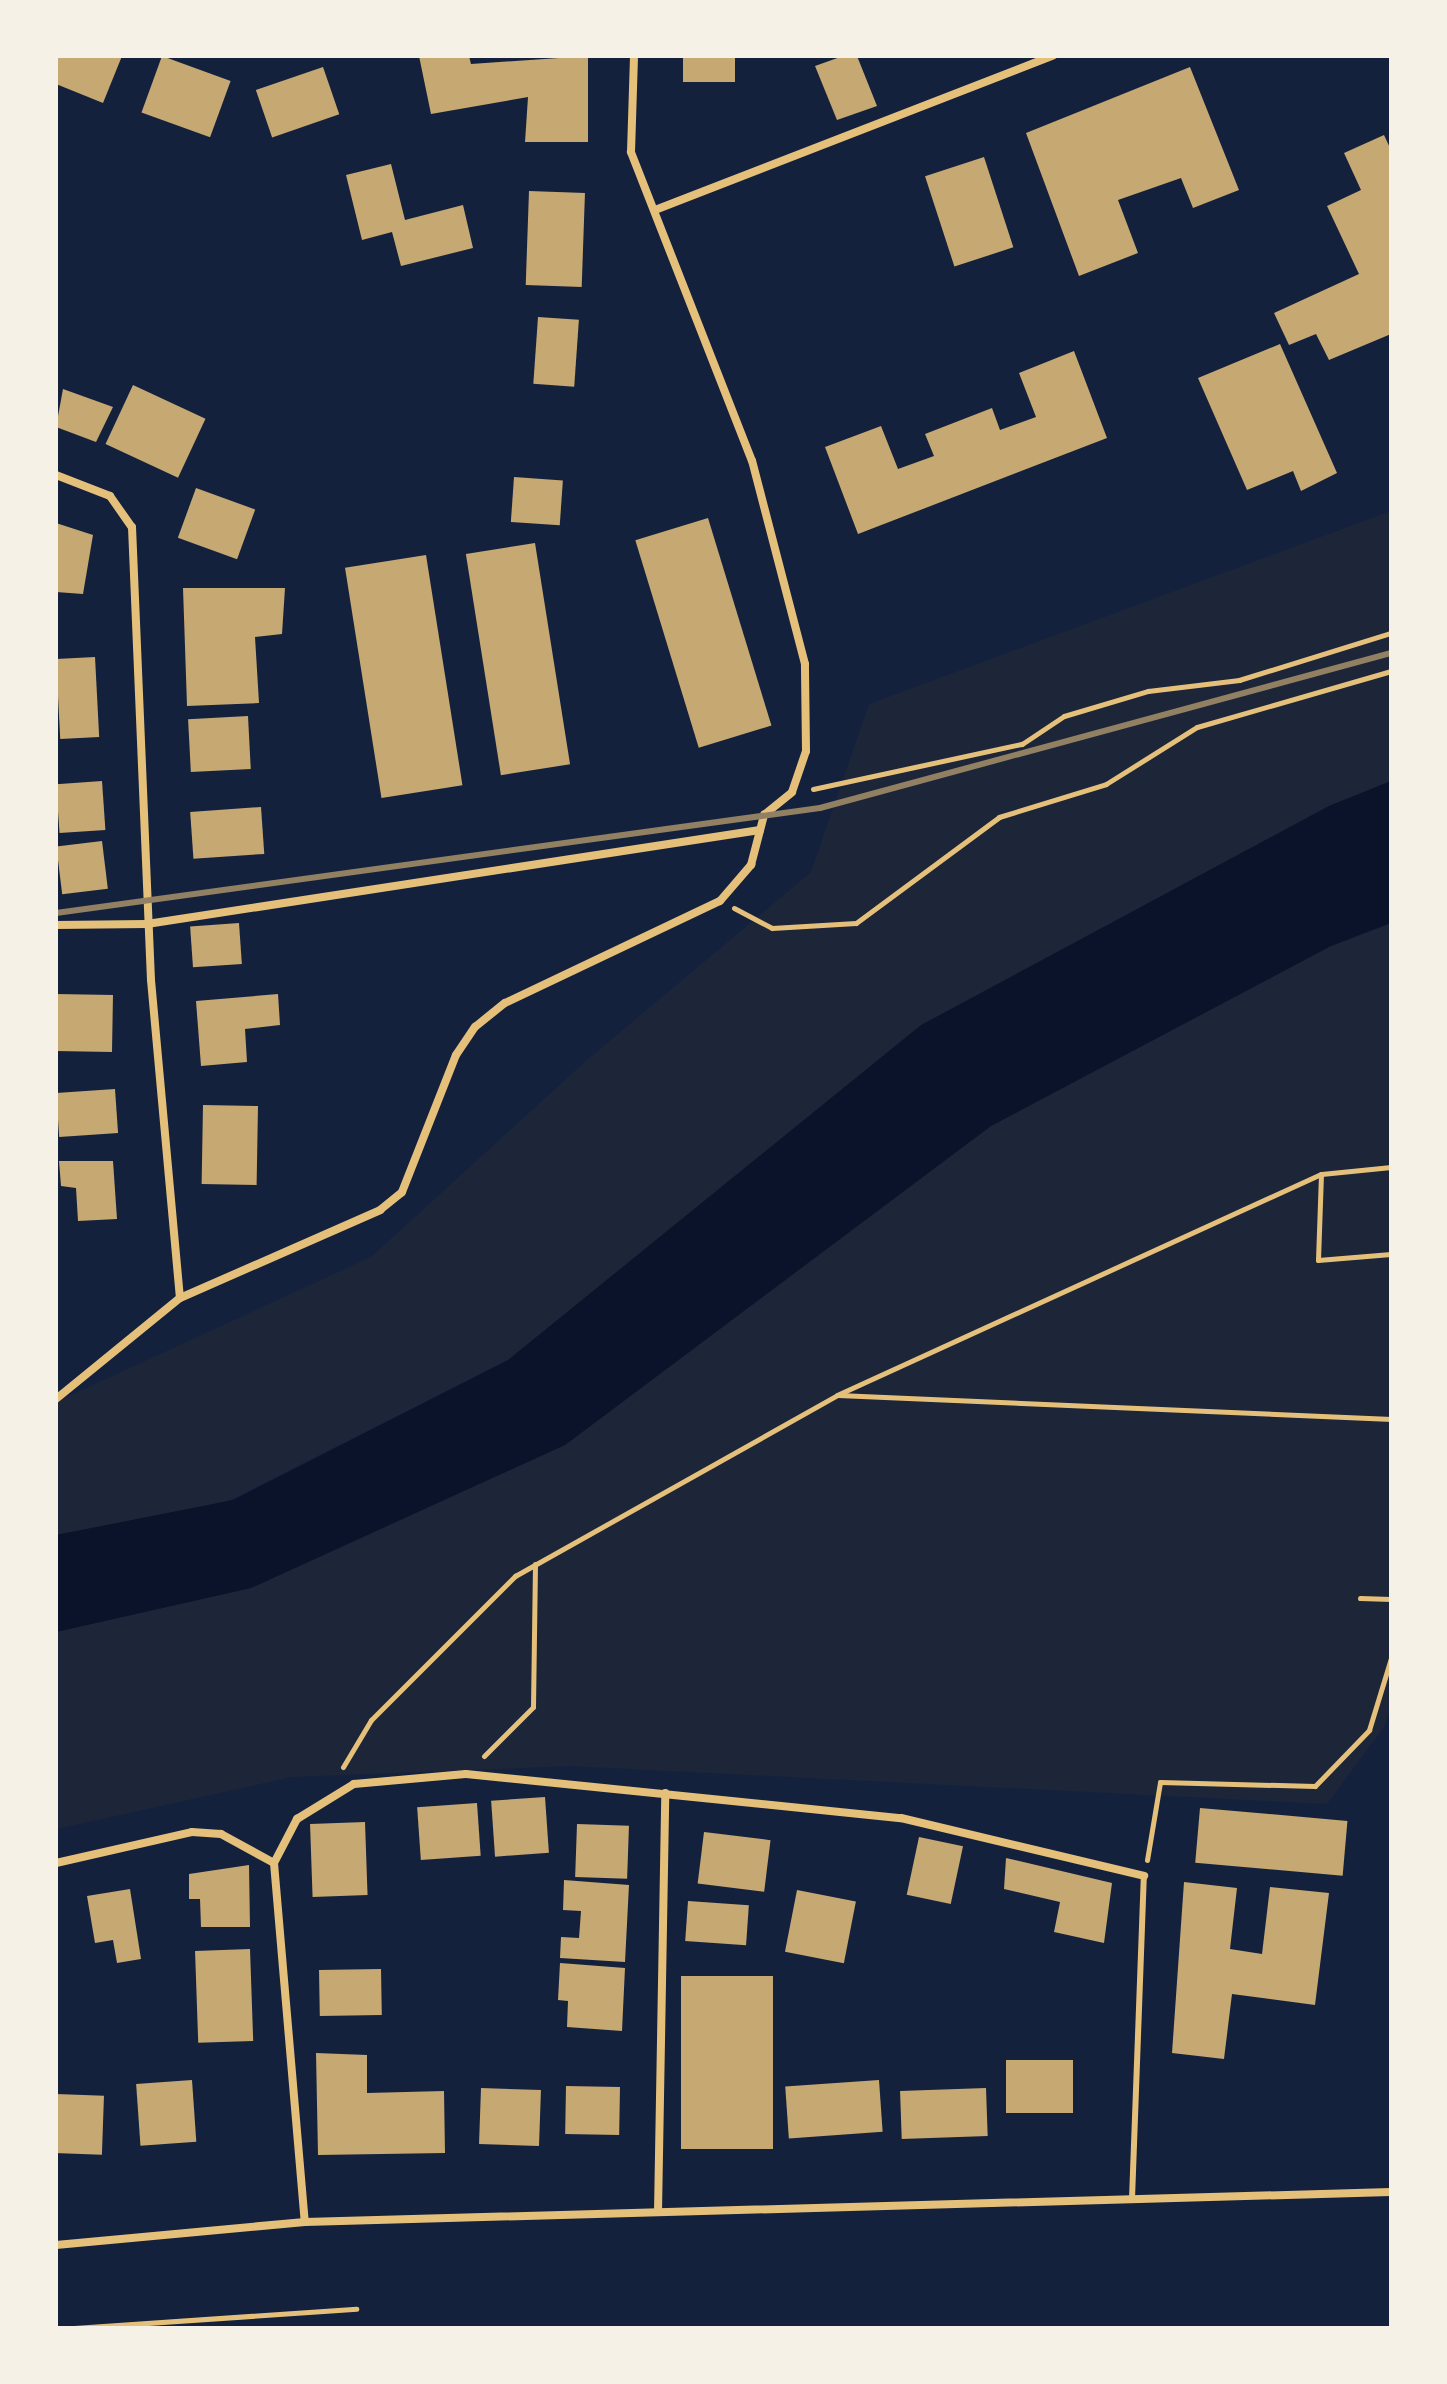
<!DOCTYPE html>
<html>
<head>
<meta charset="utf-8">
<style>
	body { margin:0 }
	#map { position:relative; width:1447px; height:2384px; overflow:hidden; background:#14213d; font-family:"Sofia Sans Condensed",sans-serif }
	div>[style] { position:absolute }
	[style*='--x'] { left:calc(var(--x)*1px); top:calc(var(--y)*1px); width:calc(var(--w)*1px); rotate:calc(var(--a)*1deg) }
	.green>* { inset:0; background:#1d2539 }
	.water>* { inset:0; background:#0b132b }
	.building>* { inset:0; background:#c6a872; transform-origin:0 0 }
	.path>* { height:5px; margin:-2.5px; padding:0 2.5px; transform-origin:2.5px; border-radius:2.5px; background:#e5c07b }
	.service>* { height:6px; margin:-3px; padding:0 3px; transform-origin:3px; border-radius:3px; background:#e5c07b }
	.minor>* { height:8px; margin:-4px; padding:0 4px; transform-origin:4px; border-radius:4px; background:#e5c07b }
	.rail>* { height:6px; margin:-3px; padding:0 3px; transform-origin:3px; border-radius:3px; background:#918062 }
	span { translate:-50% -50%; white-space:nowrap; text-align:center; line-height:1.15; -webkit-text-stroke:6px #f6f1e7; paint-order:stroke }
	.frame { position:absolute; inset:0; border:58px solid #f6f1e7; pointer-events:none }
</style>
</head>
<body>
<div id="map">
	<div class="green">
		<div style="clip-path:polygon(1391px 511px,1391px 781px,1329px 806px,928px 1022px,508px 1360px,226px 1502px,56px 1535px,56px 1402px,371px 1257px,587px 1060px,811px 872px,869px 704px)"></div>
		<div style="clip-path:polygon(1391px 923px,1391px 1706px,1384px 1727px,1327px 1804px,571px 1766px,292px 1777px,56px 1829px,56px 1632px,251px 1588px,565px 1445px,991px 1126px,1331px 946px)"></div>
	</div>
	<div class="water">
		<div style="clip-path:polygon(1391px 781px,1391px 923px,1331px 946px,991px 1126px,565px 1445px,251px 1588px,56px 1632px,56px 1535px,233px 1500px,508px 1360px,921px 1025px,1329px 806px)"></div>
	</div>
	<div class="building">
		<div style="clip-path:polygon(56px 56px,122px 56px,103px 103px,56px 84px)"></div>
		<div style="left:162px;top:56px;width:73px;height:60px;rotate:20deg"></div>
		<div style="clip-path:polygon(419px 56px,469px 56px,471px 64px,588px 56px,588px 142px,525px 142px,528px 97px,431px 114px)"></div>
		<div style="left:683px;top:56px;width:52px;height:26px"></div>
		<div style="clip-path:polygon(843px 56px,857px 56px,877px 106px,837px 120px,815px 66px)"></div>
		<div style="left:323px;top:67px;width:50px;height:71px;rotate:71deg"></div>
		<div style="clip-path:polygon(1190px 67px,1239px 190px,1193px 208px,1181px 178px,1118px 200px,1138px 253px,1079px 276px,1026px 133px)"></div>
		<div style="clip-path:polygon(1384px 135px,1391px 150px,1391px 334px,1329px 360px,1316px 334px,1289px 345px,1274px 313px,1359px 274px,1327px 206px,1361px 190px,1344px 153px)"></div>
		<div style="left:984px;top:157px;width:95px;height:62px;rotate:72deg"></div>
		<div style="clip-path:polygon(391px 164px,405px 220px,463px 205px,473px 248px,401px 266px,392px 232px,362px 240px,346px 175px)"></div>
		<div style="left:529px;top:191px;width:56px;height:94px;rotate:2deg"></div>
		<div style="left:538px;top:317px;width:41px;height:67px;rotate:4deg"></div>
		<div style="clip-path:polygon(1280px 344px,1337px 473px,1301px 491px,1293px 471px,1247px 490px,1198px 378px)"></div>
		<div style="clip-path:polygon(1074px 351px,1107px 438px,858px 534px,825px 447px,881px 426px,898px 469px,934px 456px,925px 434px,992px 408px,1000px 430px,1036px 417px,1019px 373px)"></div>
		<div style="left:133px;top:385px;width:80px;height:65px;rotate:25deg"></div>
		<div style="clip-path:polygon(63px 389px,113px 407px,96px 442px,56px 427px)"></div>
		<div style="left:514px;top:477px;width:49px;height:45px;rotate:4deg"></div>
		<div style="left:196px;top:488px;width:63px;height:53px;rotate:20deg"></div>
		<div style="left:708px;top:518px;width:217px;height:76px;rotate:73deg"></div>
		<div style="clip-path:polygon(56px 523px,93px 535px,83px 594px,56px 592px)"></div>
		<div style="left:535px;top:543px;width:224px;height:70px;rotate:81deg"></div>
		<div style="left:426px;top:555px;width:233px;height:82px;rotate:81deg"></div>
		<div style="clip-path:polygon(183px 588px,285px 588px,282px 634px,255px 637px,259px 703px,187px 706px)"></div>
		<div style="left:95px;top:657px;width:80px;height:39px;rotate:87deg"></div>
		<div style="left:248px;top:716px;width:53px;height:60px;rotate:87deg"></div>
		<div style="left:102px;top:781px;width:49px;height:46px;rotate:86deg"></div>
		<div style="left:261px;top:807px;width:47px;height:71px;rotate:86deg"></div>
		<div style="left:102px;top:841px;width:48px;height:46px;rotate:83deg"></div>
		<div style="left:239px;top:923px;width:41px;height:49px;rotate:86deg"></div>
		<div style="left:56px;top:994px;width:57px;height:57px;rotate:1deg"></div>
		<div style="clip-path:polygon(278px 994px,280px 1025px,245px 1029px,247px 1062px,201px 1066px,196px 1001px)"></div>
		<div style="left:115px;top:1089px;width:44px;height:59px;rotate:86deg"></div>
		<div style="left:203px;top:1105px;width:55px;height:79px;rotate:1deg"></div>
		<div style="clip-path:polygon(59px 1161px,113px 1161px,117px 1219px,78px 1221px,76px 1188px,61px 1186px)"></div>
		<div style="left:545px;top:1797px;width:56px;height:54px;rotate:86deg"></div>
		<div style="left:477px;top:1803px;width:53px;height:60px;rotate:86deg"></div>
		<div style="left:1200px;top:1808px;width:148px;height:55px;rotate:5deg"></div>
		<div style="left:365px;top:1822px;width:73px;height:55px;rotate:88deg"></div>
		<div style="left:577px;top:1824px;width:52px;height:53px;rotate:2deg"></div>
		<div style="left:704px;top:1832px;width:67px;height:52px;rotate:7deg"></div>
		<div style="left:919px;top:1837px;width:45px;height:59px;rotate:12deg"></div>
		<div style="clip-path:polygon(1006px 1858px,1112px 1883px,1104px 1943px,1054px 1932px,1060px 1902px,1004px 1889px)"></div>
		<div style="clip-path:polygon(249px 1865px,250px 1927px,201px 1927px,200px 1899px,189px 1899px,189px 1874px)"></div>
		<div style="clip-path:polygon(564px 1880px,629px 1885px,625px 1962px,560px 1958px,561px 1937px,579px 1938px,581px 1911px,563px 1910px)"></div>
		<div style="clip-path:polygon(1184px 1882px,1237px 1888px,1230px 1949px,1262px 1954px,1270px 1887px,1329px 1893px,1315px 2005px,1232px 1994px,1224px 2059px,1172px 2053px)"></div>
		<div style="clip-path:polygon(130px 1889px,141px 1959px,117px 1963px,113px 1940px,95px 1943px,87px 1896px)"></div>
		<div style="left:797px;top:1890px;width:60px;height:63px;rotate:11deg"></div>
		<div style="left:688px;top:1901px;width:61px;height:40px;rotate:4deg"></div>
		<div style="left:250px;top:1949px;width:92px;height:55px;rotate:88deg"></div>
		<div style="clip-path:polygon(560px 1963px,625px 1968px,622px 2031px,567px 2027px,568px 2001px,558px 2000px)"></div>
		<div style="left:381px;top:1969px;width:46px;height:62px;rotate:89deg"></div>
		<div style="left:773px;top:1976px;width:173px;height:92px;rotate:90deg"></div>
		<div style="clip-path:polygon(316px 2053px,367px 2055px,367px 2093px,444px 2091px,445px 2153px,318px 2155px)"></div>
		<div style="left:1073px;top:2060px;width:53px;height:67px;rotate:90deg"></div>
		<div style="left:192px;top:2080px;width:62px;height:56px;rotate:86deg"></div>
		<div style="left:879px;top:2080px;width:52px;height:94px;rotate:86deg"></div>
		<div style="left:566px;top:2086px;width:54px;height:48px;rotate:1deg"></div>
		<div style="left:481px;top:2088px;width:60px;height:56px;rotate:2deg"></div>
		<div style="left:986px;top:2088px;width:48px;height:86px;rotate:88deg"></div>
		<div style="left:56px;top:2094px;width:48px;height:59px;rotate:2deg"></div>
	</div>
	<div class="path">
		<div style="--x:813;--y:789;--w:214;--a:-12.2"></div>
		<div style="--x:1022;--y:744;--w:50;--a:-33.7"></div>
		<div style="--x:1064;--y:716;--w:88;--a:-16.6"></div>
		<div style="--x:1148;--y:691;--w:92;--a:-6.9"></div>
		<div style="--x:1239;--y:680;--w:159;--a:-17.2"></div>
		<div style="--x:734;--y:908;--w:43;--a:27.8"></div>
		<div style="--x:772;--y:928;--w:84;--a:-3.4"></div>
		<div style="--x:856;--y:923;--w:178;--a:-36.5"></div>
		<div style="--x:999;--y:817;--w:112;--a:-17.1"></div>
		<div style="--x:1106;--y:784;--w:107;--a:-32.1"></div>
		<div style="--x:1197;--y:727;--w:202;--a:-16.1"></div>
		<div style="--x:1391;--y:1167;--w:70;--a:174.3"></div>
		<div style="--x:1321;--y:1174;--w:86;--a:92"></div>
		<div style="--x:1318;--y:1260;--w:73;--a:-4.7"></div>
		<div style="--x:838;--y:1395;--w:554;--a:2.49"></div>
		<div style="--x:1360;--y:1598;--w:31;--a:2"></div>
		<div style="--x:484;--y:1756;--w:69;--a:-45"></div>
		<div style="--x:533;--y:1707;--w:143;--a:-89.2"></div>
		<div style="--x:343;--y:1767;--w:55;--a:-59.2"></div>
		<div style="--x:371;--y:1720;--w:204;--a:-45"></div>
		<div style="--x:515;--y:1576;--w:369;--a:-29.3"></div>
		<div style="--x:837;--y:1395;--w:532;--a:-24.54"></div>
		<div style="--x:1147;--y:1860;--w:79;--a:-80.5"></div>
		<div style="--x:1160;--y:1782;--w:155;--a:1.5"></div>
		<div style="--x:1315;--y:1786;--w:78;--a:-46"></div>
		<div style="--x:1369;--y:1730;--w:75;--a:-73"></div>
		<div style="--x:74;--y:2328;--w:283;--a:-3.9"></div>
	</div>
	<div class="service">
		<div style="--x:1132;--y:2199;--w:323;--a:-87.9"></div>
	</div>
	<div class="minor">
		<div style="--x:655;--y:210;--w:427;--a:-21.2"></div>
		<div style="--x:56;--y:475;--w:58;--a:21.3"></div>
		<div style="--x:110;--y:496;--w:38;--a:55"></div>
		<div style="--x:132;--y:527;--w:453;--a:87.6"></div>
		<div style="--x:151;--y:980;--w:319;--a:84.8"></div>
		<div style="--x:56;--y:925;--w:91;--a:-0.6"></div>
		<div style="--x:147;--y:924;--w:620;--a:-8.72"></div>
		<div style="--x:56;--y:1399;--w:160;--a:-39.2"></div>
		<div style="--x:180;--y:1298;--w:219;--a:-23.7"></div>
		<div style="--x:380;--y:1210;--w:28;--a:-39"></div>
		<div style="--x:402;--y:1192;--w:147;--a:-68.5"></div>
		<div style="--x:456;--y:1055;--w:34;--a:-56"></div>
		<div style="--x:475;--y:1027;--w:38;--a:-39"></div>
		<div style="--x:505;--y:1003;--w:238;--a:-25.4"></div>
		<div style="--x:720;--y:901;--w:48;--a:-49.3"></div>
		<div style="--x:751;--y:865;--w:52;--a:-75.4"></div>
		<div style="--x:764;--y:815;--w:36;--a:-39"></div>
		<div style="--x:792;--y:792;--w:43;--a:-71.1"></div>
		<div style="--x:806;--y:751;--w:87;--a:-90.7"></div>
		<div style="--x:805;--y:664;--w:210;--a:-104.6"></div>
		<div style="--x:752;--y:461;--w:332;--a:-111.4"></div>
		<div style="--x:631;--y:152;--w:96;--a:-88.2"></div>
		<div style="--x:56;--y:1863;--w:139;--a:-12.8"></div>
		<div style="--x:192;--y:1832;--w:29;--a:4"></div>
		<div style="--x:221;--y:1834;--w:60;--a:28.7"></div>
		<div style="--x:274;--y:1863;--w:50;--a:-62.4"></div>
		<div style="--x:297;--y:1819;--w:67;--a:-31.6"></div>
		<div style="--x:354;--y:1784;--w:112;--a:-5.1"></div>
		<div style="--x:466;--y:1774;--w:437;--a:5.8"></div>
		<div style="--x:901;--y:1818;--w:250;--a:13.4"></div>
		<div style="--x:274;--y:1863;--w:360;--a:85.1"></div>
		<div style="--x:658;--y:2212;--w:419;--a:-89"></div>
		<div style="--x:56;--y:2245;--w:250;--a:-5.3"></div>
		<div style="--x:305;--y:2222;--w:1086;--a:-1.58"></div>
	</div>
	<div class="rail">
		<div style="--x:56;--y:913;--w:771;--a:-7.83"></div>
		<div style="--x:820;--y:808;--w:592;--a:-15.19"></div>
	</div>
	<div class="frame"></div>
</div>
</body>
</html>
